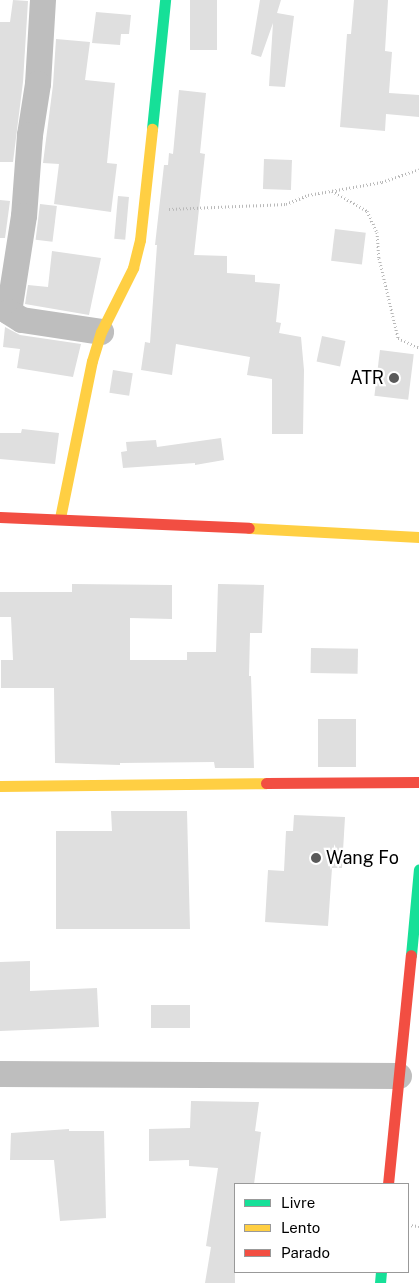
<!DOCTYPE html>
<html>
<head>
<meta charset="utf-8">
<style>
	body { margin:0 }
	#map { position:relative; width:419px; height:1283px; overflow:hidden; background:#fff; font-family:"Public Sans",sans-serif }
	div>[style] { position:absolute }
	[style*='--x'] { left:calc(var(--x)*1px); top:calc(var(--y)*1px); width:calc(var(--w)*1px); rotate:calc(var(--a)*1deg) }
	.building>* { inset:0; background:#dfdfdf; transform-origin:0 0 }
	.path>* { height:3px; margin-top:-1.5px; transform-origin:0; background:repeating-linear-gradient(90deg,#b9b9b9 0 1px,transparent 0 3.5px) }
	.street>* { height:26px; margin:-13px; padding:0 13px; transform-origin:13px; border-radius:13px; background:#bebebe }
	.fast>* { height:11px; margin:-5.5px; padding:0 5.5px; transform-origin:5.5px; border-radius:5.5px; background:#16e098 }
	.slow>* { height:11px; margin:-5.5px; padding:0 5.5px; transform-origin:5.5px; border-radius:5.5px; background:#ffcf43 }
	.jam>* { height:11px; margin:-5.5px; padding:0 5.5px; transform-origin:5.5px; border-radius:5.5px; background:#f24e42 }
	.dots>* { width:14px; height:14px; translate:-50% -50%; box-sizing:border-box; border:2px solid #fff; border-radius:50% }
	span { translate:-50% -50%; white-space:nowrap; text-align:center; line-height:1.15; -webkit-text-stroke:4.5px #fff; paint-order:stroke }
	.poi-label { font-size:18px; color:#000 }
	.right { translate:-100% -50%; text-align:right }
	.left { translate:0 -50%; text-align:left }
	.legend { position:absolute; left:234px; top:1183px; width:175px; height:90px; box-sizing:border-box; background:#fff; border:1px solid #999; margin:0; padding:6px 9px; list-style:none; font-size:15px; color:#000 }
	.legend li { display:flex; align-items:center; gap:10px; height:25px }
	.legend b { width:25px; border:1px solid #999 }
</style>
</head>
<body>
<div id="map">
	<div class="building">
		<div style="clip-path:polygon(13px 0,28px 1px,23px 82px,13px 162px,0 162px,0 22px,10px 22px)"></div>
		<div style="left:190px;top:0;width:27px;height:50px"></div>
		<div style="clip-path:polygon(260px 0,281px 0,277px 13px,294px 16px,285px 87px,269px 86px,273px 23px,261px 57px,251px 54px)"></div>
		<div style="clip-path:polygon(354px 0,388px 0,385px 51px,392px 52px,389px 93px,419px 95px,419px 117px,386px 114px,385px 131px,340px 127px,347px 34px,351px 34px)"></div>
		<div style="clip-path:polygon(96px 12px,131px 15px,129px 34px,121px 34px,120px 45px,92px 43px)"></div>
		<div style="clip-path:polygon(56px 39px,90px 42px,85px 80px,115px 83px,107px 163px,117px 164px,111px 212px,54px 204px,59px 164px,43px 163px,53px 85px)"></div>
		<div style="clip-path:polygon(179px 90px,206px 93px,200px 153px,205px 154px,194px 255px,227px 256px,227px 273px,255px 275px,255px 282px,280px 284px,276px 322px,281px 323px,279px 333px,301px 337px,304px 370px,303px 434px,272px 434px,272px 379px,247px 375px,250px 357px,176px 344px,172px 375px,141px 370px,145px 342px,150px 343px,157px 245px,155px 245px,164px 165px,168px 165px,169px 153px,173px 154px)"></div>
		<div style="left:264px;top:159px;width:28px;height:30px;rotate:2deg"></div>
		<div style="left:118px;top:196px;width:11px;height:43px;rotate:5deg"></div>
		<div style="clip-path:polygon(0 200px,10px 201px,5px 238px,0 238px)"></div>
		<div style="left:40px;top:204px;width:17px;height:36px;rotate:7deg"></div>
		<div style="left:335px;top:229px;width:31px;height:32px;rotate:7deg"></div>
		<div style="clip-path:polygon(52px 251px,101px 258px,89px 315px,25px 304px,28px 285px,48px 287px)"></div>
		<div style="clip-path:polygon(5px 327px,20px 335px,81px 344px,73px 377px,17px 368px,20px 349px,3px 347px)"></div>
		<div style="left:322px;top:336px;width:24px;height:26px;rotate:12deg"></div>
		<div style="left:380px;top:350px;width:34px;height:46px;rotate:7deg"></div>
		<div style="left:113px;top:370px;width:20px;height:23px;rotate:9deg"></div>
		<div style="clip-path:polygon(22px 429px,59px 433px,55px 464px,0 459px,0 433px,21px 433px)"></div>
		<div style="clip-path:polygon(221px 438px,224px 460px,195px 465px,195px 463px,123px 468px,121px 452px,127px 451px,126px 442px,156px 440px,157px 447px)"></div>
		<div style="clip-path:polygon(72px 584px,172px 585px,172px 619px,130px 618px,130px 660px,187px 660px,187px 652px,216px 652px,218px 584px,264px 585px,262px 633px,250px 633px,249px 676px,251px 676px,254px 768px,215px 768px,214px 762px,120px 763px,120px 765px,55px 763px,54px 688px,1px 688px,1px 660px,13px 660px,11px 617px,0 617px,0 592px,72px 592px)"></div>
		<div style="left:311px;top:648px;width:47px;height:25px;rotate:1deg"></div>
		<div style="left:318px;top:719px;width:38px;height:48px"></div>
		<div style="clip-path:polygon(111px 811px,187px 811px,190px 929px,56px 929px,56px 831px,112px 831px)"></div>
		<div style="clip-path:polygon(294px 815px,345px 817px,342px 868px,332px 868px,328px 926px,265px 922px,268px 870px,284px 871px,286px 831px,293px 831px)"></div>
		<div style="clip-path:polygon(30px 961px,30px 991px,97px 988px,99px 1027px,0 1031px,0 962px)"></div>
		<div style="left:151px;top:1005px;width:39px;height:23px"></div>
		<div style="clip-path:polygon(191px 1101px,259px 1102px,255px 1131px,261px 1132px,254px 1184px,235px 1184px,235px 1283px,205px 1283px,211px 1247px,206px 1246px,218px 1168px,189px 1166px,189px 1160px,149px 1161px,149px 1129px,190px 1128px)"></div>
		<div style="clip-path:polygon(69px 1129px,69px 1131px,104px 1131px,106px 1218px,60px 1221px,54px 1160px,10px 1160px,11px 1133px)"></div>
	</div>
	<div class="path">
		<div style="--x:332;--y:191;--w:40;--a:29.7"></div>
		<div style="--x:367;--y:211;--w:23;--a:65"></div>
		<div style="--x:377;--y:232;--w:26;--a:86"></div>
		<div style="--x:379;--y:258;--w:82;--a:76.6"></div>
		<div style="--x:398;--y:338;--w:23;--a:25"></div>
		<div style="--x:169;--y:209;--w:117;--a:-2.4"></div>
		<div style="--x:286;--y:204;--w:24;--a:-22"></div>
		<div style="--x:308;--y:195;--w:75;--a:-10"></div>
		<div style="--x:382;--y:182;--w:39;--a:-19"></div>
		<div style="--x:408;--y:1225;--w:11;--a:5"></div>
	</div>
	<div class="street">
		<div style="--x:43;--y:0;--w:84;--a:93.4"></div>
		<div style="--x:38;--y:84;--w:52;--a:98.9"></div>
		<div style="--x:30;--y:135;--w:81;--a:94.2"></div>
		<div style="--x:24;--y:216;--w:97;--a:98.9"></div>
		<div style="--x:9;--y:312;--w:15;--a:32"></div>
		<div style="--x:22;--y:320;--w:80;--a:8.6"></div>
		<div style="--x:0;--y:1074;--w:399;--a:0.3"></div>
	</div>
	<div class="fast">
		<div style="--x:152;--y:129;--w:130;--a:-84.2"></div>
		<div style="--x:411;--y:955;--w:86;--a:-84.7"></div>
		<div style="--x:380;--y:1283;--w:11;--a:-85"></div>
	</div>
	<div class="slow">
		<div style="--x:60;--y:518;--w:160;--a:-78.5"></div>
		<div style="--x:92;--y:361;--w:30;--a:-73"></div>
		<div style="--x:101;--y:332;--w:72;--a:-63.4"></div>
		<div style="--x:133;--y:268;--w:29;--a:-76"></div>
		<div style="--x:140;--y:240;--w:112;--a:-83.8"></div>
		<div style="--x:249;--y:528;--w:170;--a:3"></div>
		<div style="--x:0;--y:786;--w:266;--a:-0.6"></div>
	</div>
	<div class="jam">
		<div style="--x:0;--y:517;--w:249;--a:2.5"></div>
		<div style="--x:266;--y:783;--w:153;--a:-0.4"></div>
		<div style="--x:388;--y:1184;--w:230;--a:-84.3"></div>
	</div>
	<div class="dots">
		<div style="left:394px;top:378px;background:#595959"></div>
		<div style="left:316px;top:858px;background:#595959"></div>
	</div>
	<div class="poi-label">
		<span class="right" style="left:384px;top:378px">ATR</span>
		<span class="left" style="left:326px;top:858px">Wang Fo</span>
	</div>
	<ul class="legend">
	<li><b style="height:6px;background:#16e098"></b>Livre</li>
	<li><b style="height:6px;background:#ffcf43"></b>Lento</li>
	<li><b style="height:6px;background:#f24e42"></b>Parado</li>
	</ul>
</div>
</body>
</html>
